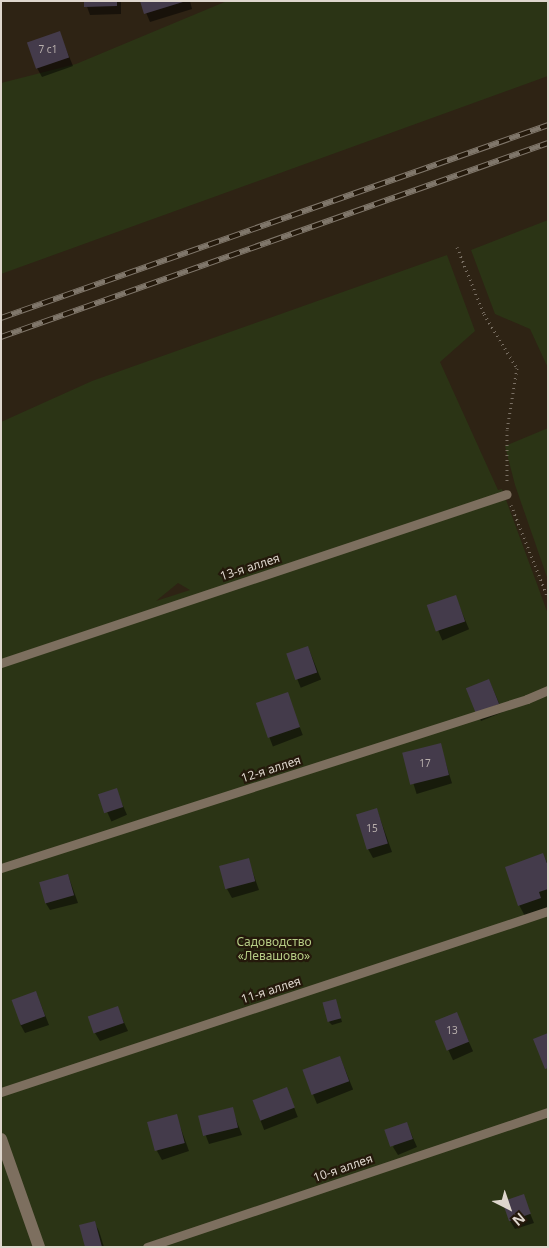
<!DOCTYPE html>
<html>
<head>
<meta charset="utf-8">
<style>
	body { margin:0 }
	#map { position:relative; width:549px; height:1248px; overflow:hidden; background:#2e2314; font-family:"Noto Sans",sans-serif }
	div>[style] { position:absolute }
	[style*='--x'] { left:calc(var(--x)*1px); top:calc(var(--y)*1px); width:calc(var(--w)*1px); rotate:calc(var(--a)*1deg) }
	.green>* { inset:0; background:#2b3415 }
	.shadow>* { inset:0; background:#0007; transform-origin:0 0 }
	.building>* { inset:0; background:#443b4b; transform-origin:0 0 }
	.path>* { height:3px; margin-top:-1.5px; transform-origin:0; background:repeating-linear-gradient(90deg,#7a7064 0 1px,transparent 0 5px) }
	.service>* { height:9px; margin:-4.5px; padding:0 4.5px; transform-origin:4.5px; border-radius:4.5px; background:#7d6f5f }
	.minor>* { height:12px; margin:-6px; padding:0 6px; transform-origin:6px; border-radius:6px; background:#7d6f5f }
	.rail>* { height:5.5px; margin-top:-2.75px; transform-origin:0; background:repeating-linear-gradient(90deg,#24190b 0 11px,#80776b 0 22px); box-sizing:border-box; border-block:1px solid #80776b }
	span { translate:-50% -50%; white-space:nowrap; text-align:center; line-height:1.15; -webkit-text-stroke:4.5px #24190b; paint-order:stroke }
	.number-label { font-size:10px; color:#b8afac }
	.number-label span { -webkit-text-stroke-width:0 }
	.street-label { font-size:12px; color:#ded6cd }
	.park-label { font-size:12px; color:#b6cc85 }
	.frame { position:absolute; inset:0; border:2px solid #ded6cd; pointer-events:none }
	.north { position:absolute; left:484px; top:1183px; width:50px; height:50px; -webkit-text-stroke:4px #24190b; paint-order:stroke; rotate:139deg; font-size:14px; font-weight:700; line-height:20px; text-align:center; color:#ded6cd }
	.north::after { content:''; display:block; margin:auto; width:18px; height:22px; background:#ded6cd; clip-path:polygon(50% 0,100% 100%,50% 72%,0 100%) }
</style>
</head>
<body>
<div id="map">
	<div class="green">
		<div style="clip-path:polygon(227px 1px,548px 1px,548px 76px,1px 274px,1px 83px,76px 64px)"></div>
		<div style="clip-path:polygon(548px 220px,548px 368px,530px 329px,495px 314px,471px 250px)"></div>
		<div style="clip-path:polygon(evenodd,447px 255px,475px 331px,440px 362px,498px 490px,502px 489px,548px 614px,548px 1247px,1px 1247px,1px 422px,92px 381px,447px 255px,178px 583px,190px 590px,156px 601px,178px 583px)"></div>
		<div style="clip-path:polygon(548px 428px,548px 580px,515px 485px,505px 446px)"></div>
	</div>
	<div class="shadow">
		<div style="clip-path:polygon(85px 1px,121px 1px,121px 14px,90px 15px)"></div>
		<div style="clip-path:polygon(141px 1px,190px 1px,192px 9px,150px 22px)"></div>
		<div style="clip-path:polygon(59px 32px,73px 66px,42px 77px,37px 68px)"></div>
		<div style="left:455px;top:596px;width:36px;height:29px;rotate:67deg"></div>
		<div style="left:308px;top:647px;width:35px;height:22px;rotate:68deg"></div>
		<div style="clip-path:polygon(489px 680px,503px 712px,481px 721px,477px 713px)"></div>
		<div style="left:287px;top:694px;width:44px;height:32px;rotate:69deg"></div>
		<div style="left:440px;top:744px;width:41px;height:37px;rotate:73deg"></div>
		<div style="left:116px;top:790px;width:27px;height:17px;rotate:66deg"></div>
		<div style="clip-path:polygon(377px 810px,392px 852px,373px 858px,368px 849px)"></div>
		<div style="clip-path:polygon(543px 855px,548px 864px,548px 911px,526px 918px,519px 905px)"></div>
		<div style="clip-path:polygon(248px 859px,259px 890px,232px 898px,227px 889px)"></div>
		<div style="clip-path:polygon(68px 875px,78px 903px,50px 910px,45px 902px)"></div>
		<div style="clip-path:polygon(36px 992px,49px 1025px,25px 1033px,20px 1024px)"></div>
		<div style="clip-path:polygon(337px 1005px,342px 1022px,332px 1025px,329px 1022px)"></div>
		<div style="clip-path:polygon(117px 1007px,128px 1031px,100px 1041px,95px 1033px)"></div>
		<div style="left:456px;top:1013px;width:42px;height:22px;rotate:66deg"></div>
		<div style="left:340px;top:1057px;width:35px;height:39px;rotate:68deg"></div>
		<div style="left:287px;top:1089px;width:30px;height:36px;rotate:69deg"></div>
		<div style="clip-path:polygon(232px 1109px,242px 1135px,209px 1144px,199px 1118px)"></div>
		<div style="clip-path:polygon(176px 1115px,189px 1151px,162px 1160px,157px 1151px)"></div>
		<div style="clip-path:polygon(407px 1124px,417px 1147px,398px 1155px,393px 1147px)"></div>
		<div style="clip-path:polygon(523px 1196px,534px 1223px,515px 1229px,510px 1221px)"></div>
		<div style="clip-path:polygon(94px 1222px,99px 1231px,104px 1247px,87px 1247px)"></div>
	</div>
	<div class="building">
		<div style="clip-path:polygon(84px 1px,117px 1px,117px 6px,84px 7px)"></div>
		<div style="clip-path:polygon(140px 1px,183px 1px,183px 2px,144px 14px)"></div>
		<div style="left:60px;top:31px;width:28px;height:35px;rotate:71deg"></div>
		<div style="left:456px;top:595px;width:28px;height:31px;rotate:71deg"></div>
		<div style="left:308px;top:646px;width:28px;height:23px;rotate:71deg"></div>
		<div style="left:489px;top:679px;width:27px;height:25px;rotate:68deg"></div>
		<div style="left:288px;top:692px;width:37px;height:34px;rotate:71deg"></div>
		<div style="left:441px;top:743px;width:33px;height:40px;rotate:76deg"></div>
		<div style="left:117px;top:788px;width:20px;height:20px;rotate:72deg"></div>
		<div style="left:377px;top:808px;width:37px;height:22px;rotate:73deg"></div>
		<div style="clip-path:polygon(543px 853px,548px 866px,548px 889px,539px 892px,541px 898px,518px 906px,505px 867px)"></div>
		<div style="left:249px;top:858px;width:24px;height:31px;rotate:75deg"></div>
		<div style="left:68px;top:874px;width:22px;height:30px;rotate:74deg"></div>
		<div style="left:36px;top:991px;width:27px;height:26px;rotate:70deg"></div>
		<div style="left:336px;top:999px;width:20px;height:14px;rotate:75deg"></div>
		<div style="left:118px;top:1006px;width:18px;height:32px;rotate:71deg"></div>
		<div style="left:457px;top:1012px;width:32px;height:24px;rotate:68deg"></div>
		<div style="clip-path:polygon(548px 1033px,548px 1068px,545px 1069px,533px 1039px)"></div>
		<div style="left:340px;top:1056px;width:27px;height:40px;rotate:70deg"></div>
		<div style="left:287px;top:1087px;width:22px;height:37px;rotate:69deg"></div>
		<div style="left:233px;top:1107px;width:21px;height:36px;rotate:76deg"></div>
		<div style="left:177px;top:1114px;width:30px;height:31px;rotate:75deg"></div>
		<div style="left:407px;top:1122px;width:18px;height:24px;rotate:71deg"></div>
		<div style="left:524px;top:1194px;width:21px;height:23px;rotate:71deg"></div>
		<div style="clip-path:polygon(95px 1221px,102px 1247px,85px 1247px,79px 1225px)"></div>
	</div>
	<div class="path">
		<div style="--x:457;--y:247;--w:72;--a:68.1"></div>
		<div style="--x:484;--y:314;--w:63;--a:58.6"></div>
		<div style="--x:517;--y:368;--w:63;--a:99.2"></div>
		<div style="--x:507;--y:430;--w:52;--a:90"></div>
		<div style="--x:511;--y:505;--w:100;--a:68.3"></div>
	</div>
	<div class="service">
		<div style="--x:1;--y:663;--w:533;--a:-18.47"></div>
		<div style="--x:1;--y:868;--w:552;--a:-17.81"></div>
		<div style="--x:527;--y:699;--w:23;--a:-23"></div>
		<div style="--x:1;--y:1092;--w:576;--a:-18.31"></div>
		<div style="--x:147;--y:1247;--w:423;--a:-18.6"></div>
	</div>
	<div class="minor">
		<div style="--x:1;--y:1139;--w:114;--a:70.6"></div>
	</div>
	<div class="rail">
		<div style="--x:1;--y:318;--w:580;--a:-19.43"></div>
		<div style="--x:1;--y:337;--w:580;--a:-19.53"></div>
	</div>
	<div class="number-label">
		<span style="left:48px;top:50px">7 с1</span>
		<span style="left:425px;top:764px">17</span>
		<span style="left:372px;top:829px">15</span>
		<span style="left:452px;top:1031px">13</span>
	</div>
	<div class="street-label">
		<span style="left:250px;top:567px;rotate:-18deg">13-я аллея</span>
		<span style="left:271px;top:769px;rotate:-18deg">12-я аллея</span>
		<span style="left:271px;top:990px;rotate:-18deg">11-я аллея</span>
		<span style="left:343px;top:1168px;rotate:-19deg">10-я аллея</span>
	</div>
	<div class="park-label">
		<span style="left:274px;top:949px">Садоводство<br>«Левашово»</span>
	</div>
	<div class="frame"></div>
	<div class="north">N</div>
</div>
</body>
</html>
